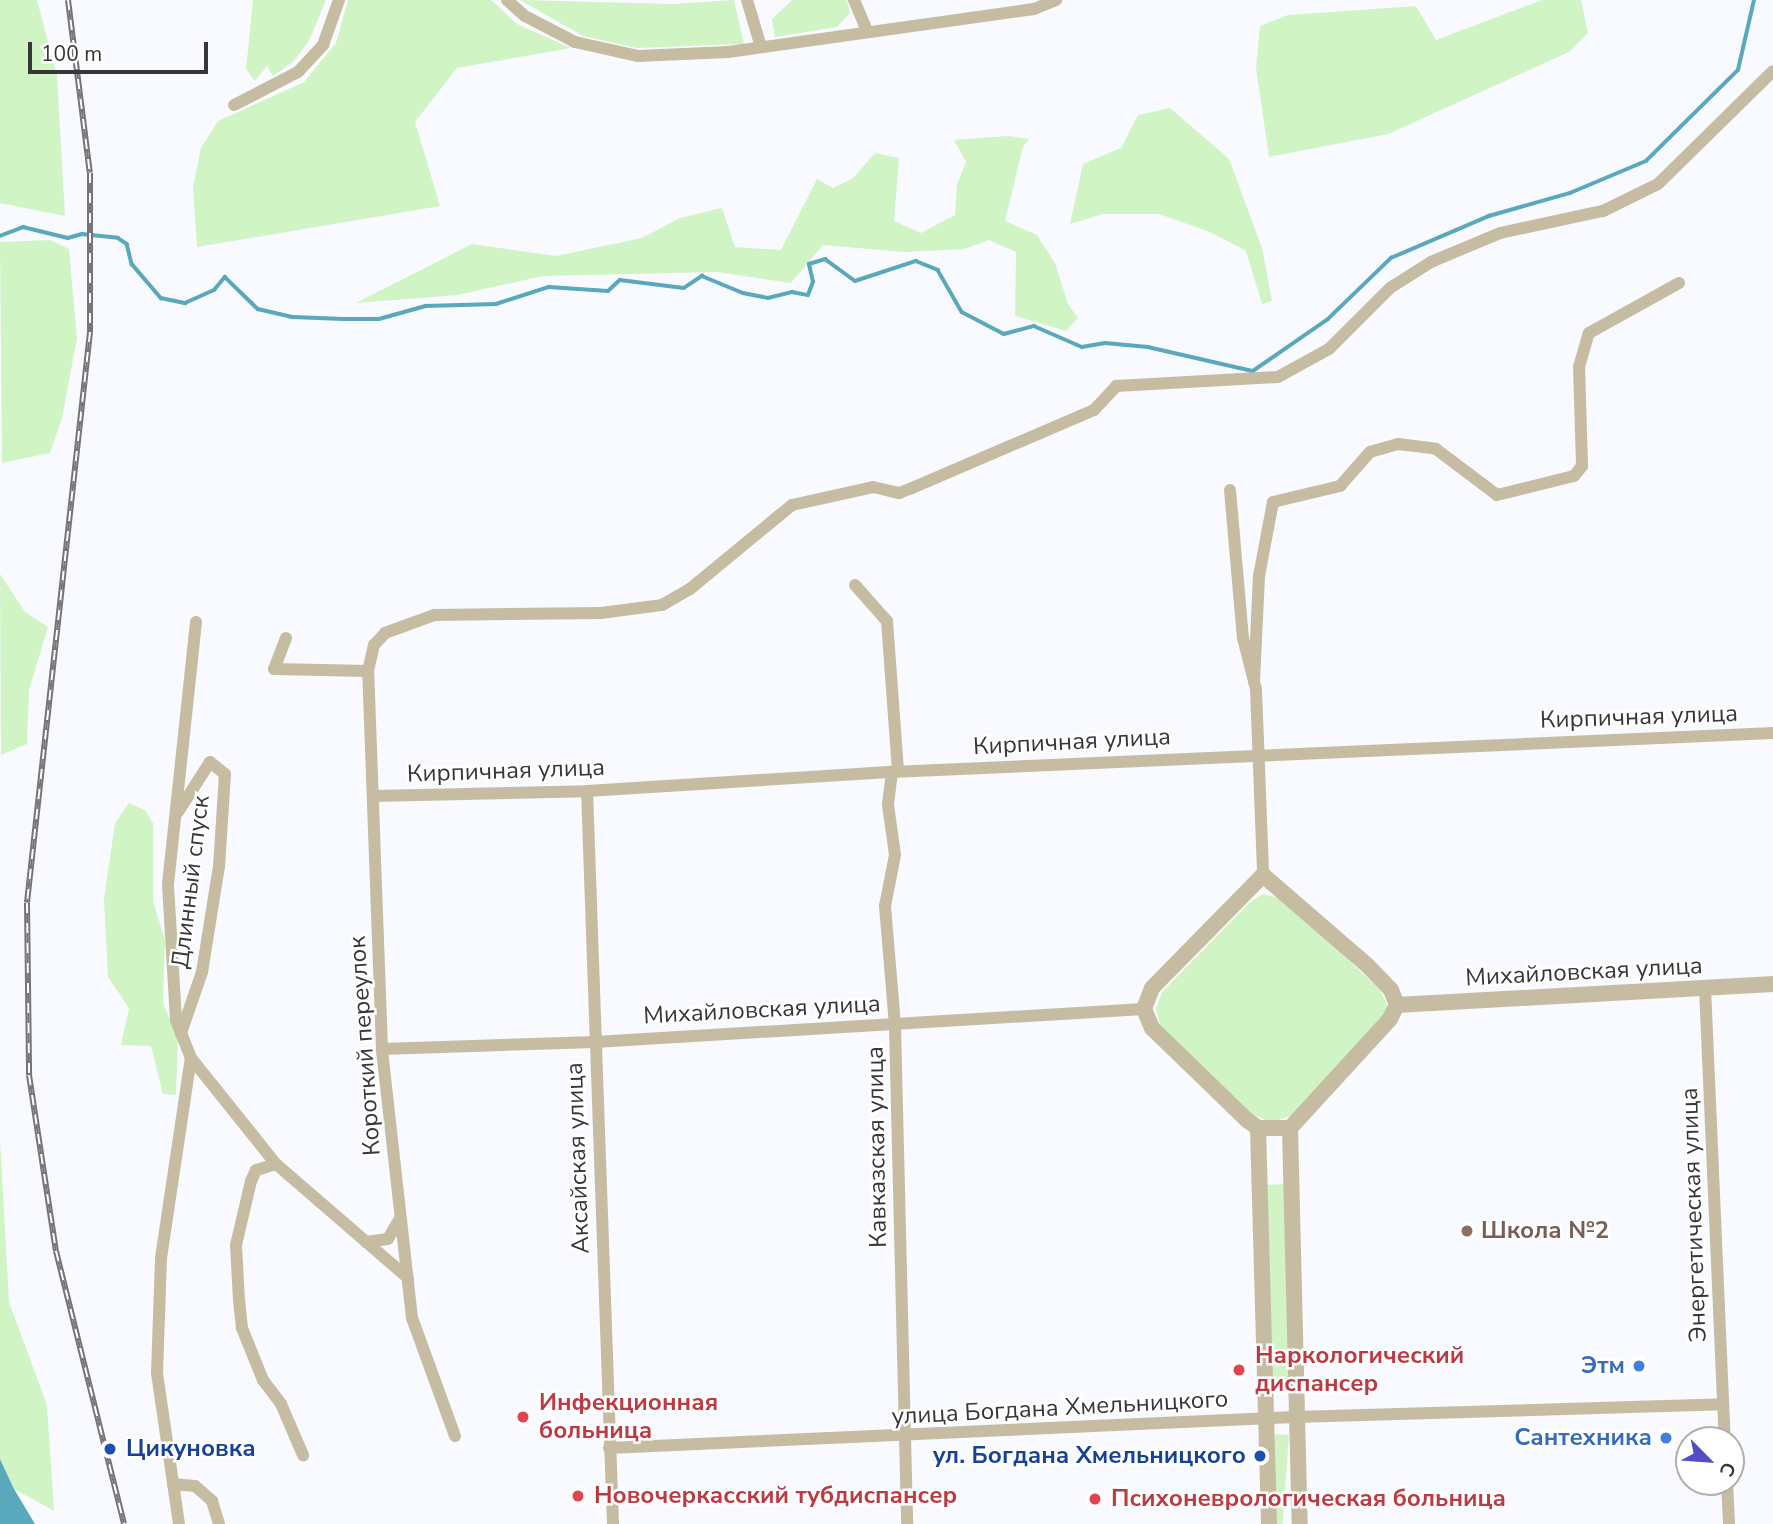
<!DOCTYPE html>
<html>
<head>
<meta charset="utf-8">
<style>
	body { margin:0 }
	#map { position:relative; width:1773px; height:1524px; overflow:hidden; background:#f8faff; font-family:"Nunito Sans",sans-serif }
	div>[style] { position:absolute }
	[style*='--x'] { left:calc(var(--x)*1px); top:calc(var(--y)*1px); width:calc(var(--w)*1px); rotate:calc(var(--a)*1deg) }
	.green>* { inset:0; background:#d1f4c5; transform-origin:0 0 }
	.water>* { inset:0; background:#5aa8bb }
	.stream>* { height:3.5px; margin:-1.75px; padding:0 1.75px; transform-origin:1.75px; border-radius:1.75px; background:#5aa8bb }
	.minor>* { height:12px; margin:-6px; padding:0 6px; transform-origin:6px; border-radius:6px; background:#c6bca2 }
	.tertiary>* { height:16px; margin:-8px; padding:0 8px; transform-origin:8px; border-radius:8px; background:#c6bca2 }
	.rail>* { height:6px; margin-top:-3px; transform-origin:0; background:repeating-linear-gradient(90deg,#fff 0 10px,#757578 0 20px); box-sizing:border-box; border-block:2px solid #757578 }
	.dots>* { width:19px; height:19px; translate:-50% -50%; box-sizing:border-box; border:4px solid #fff; border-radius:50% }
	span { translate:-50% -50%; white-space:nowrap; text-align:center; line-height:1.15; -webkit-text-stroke:5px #fff; paint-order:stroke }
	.street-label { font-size:24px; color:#373739 }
	.education-label { font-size:24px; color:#785e54; font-weight:700 }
	.left { translate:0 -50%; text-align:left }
	.health-label { font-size:24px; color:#be3a42; font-weight:700 }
	.shop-label { font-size:24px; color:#366cbe; font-weight:700 }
	.right { translate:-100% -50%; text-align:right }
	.transit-label { font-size:24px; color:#164399; font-weight:700 }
	.north { position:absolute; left:1675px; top:1426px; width:70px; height:70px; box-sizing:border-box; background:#fff; border:2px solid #afafb0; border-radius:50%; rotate:115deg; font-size:19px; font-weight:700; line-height:28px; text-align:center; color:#373739 }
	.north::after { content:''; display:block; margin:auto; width:24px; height:32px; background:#544cc4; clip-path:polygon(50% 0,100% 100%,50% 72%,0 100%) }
	.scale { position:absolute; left:28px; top:42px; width:180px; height:32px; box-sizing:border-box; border:4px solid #373739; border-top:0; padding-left:9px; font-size:21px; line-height:24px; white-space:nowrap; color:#373739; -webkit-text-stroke:5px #fff; paint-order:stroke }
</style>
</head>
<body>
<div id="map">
	<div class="green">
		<div style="clip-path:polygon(0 0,37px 0,57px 75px,65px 216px,0 203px)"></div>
		<div style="clip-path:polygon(253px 0,326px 0,309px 41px,293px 62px,273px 76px,267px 66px,255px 81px,246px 69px)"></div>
		<div style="clip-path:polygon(348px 0,491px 0,517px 24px,571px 48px,457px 68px,415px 122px,440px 206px,197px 247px,193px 187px,201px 148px,218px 121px,304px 82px,336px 43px)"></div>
		<div style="clip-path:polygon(520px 0,673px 4px,734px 0,744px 44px,637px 48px,583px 36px)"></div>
		<div style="clip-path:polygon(792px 0,847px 0,850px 13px,837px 27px,775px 37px,772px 19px)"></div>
		<div style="clip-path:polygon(1542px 0,1581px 0,1588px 33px,1569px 52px,1388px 134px,1269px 157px,1256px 68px,1260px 26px,1288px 15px,1416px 6px,1436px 40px)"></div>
		<div style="clip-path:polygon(1170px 108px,1229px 159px,1262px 248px,1272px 301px,1262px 304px,1246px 251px,1210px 232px,1159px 214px,1103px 214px,1070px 224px,1083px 164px,1121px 148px,1138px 115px)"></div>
		<div style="clip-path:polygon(1007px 136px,1029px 139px,1023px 147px,1005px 221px,1037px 235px,1055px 263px,1068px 304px,1078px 318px,1066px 331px,1015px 316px,1016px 252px,989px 240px,964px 249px,904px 252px,823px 245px,791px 283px,717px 272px,543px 276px,457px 295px,356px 303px,472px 244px,556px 256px,642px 238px,680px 218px,722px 208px,735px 247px,781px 250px,817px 179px,833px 188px,853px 178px,875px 153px,899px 158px,894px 221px,921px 233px,955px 215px,957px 185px,966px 162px,954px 140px)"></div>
		<div style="clip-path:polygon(50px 240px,69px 249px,77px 338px,62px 418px,50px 453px,2px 463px,0 242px)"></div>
		<div style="clip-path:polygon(0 574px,25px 612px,48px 627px,29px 690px,27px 744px,1px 755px)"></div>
		<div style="clip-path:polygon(129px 803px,145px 810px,153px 823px,153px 901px,165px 940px,163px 1003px,178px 1038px,176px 1095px,163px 1094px,151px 1046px,121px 1045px,129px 1008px,108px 977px,104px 899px,115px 823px)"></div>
		<div style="clip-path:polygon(1263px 894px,1284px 899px,1380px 990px,1388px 1007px,1381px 1021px,1294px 1115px,1271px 1122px,1253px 1115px,1160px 1025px,1156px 1009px,1162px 992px,1250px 902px)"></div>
		<div style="clip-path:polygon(0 1139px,9px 1302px,47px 1405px,54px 1511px,14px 1489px,0 1459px)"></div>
		<div style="clip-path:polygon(1287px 1184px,1289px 1389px,1273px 1389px,1267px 1185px)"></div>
		<div style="left:1275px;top:1434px;width:14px;height:90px;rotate:4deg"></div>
	</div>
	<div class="water">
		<div style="clip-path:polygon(0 1459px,14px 1489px,35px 1524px,0 1524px)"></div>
	</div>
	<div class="stream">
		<div style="--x:0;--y:236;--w:25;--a:-21"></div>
		<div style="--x:23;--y:227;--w:46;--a:13.7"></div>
		<div style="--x:68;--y:238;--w:15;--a:-16"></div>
		<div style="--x:82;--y:234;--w:36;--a:6"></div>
		<div style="--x:118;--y:238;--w:11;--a:34"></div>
		<div style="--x:127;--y:244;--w:21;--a:76"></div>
		<div style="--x:132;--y:264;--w:45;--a:49.5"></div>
		<div style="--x:161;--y:298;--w:25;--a:12"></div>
		<div style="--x:185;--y:303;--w:32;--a:-24"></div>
		<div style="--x:214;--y:290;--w:17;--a:-50"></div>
		<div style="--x:225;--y:277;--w:46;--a:44.1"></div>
		<div style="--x:258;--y:309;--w:36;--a:13"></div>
		<div style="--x:293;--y:317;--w:50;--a:2.3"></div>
		<div style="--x:343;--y:319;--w:36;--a:0"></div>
		<div style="--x:379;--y:319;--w:49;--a:-15.5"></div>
		<div style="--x:426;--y:306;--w:70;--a:-1.6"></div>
		<div style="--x:496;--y:304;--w:56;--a:-17.8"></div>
		<div style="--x:549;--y:287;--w:59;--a:3.9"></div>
		<div style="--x:608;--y:291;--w:16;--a:-43"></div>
		<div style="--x:620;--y:280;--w:64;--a:7.1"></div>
		<div style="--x:684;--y:288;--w:22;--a:-34"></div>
		<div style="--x:702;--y:276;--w:44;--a:22.5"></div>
		<div style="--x:743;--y:293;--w:25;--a:11"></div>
		<div style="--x:768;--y:298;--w:25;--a:-14"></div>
		<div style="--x:792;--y:292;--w:16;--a:11"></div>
		<div style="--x:808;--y:295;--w:14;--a:-69"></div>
		<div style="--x:813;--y:282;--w:18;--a:-103"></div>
		<div style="--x:809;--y:264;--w:17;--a:-17"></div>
		<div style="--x:825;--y:259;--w:37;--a:36"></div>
		<div style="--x:855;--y:281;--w:64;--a:-18.2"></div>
		<div style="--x:916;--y:261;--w:24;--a:22"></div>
		<div style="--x:938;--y:270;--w:48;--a:60.3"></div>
		<div style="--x:962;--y:312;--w:47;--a:27.6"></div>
		<div style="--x:1004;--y:334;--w:31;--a:-15"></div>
		<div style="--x:1034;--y:326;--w:52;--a:23.6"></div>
		<div style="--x:1082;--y:347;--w:23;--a:-10"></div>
		<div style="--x:1105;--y:343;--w:43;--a:5.3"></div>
		<div style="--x:1148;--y:347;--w:108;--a:12.9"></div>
		<div style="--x:1253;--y:371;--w:91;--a:-34.7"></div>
		<div style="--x:1328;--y:319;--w:88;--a:-44.1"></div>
		<div style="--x:1391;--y:258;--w:107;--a:-23.2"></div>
		<div style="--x:1489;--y:216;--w:84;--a:-15.9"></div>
		<div style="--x:1570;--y:193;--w:82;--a:-22.8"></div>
		<div style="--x:1646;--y:161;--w:129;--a:-44.7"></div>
		<div style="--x:1738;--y:70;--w:72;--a:-77.1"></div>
	</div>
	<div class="minor">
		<div style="--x:507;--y:0;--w:24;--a:42"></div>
		<div style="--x:525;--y:16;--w:56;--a:27.5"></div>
		<div style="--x:575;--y:42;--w:65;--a:12.5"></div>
		<div style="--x:638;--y:56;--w:90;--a:-2.5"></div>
		<div style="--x:728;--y:52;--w:309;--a:-8"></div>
		<div style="--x:1034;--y:9;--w:24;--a:-22"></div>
		<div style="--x:747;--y:0;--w:49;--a:73.4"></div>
		<div style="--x:854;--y:0;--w:34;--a:67"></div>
		<div style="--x:234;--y:105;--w:72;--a:-27.3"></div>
		<div style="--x:298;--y:72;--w:37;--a:-47"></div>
		<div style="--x:323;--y:45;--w:48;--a:-70.4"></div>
		<div style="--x:1230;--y:490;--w:149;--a:85"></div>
		<div style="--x:1243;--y:638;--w:53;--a:75.7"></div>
		<div style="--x:1256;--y:689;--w:186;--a:87.8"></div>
		<div style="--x:855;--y:585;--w:48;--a:48.4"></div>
		<div style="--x:887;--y:621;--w:150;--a:85.8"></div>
		<div style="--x:196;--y:622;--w:264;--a:96.1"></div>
		<div style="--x:168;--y:885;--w:135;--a:86.6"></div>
		<div style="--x:176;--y:1020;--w:41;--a:68.5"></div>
		<div style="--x:191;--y:1058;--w:136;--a:51.3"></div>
		<div style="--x:276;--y:1164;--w:174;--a:40.8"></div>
		<div style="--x:286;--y:638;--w:33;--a:111"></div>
		<div style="--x:274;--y:669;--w:94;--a:1.2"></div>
		<div style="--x:1254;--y:682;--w:106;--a:-87.3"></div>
		<div style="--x:1259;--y:576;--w:75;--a:-79.3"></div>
		<div style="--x:1273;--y:502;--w:69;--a:-13.4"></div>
		<div style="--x:1340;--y:486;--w:45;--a:-48.6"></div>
		<div style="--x:1370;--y:452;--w:29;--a:-16"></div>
		<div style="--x:1398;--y:444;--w:38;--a:7"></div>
		<div style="--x:1436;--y:449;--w:76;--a:37"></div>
		<div style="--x:1497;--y:495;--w:79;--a:-13.9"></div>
		<div style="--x:1574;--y:476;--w:13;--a:-51"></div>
		<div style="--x:1582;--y:466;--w:99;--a:-91.7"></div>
		<div style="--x:1579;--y:367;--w:35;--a:-74"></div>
		<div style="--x:1589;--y:333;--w:103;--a:-29.1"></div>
		<div style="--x:892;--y:772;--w:33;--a:97"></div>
		<div style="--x:888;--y:805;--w:50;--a:82"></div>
		<div style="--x:895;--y:855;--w:52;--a:101.1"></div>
		<div style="--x:885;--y:906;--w:120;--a:85.2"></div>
		<div style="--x:895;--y:1026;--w:498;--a:88.6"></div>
		<div style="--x:587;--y:791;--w:733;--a:87.97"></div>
		<div style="--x:373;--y:796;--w:214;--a:-1.3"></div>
		<div style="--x:587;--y:791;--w:306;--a:-3.6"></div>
		<div style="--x:892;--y:772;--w:882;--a:-2.53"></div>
		<div style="--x:178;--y:812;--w:59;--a:-57.4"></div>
		<div style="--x:210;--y:762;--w:19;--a:39"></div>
		<div style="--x:225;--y:774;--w:92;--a:93.7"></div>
		<div style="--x:219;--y:866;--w:107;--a:99.1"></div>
		<div style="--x:202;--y:972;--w:65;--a:109"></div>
		<div style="--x:1705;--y:988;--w:452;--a:87.5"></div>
		<div style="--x:382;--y:1049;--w:213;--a:-1.9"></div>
		<div style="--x:595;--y:1042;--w:550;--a:-3.44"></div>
		<div style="--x:276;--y:1164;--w:21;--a:163"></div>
		<div style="--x:256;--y:1170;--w:12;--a:114"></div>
		<div style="--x:251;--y:1181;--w:66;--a:103.2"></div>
		<div style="--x:236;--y:1245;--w:55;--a:86.9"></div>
		<div style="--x:239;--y:1300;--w:28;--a:84"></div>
		<div style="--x:242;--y:1328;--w:56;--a:68"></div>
		<div style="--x:263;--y:1380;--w:30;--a:53"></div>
		<div style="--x:281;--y:1404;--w:56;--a:66.7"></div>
		<div style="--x:366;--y:1242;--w:22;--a:-8"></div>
		<div style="--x:388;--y:1239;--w:22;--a:-60"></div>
		<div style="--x:455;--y:1436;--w:126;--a:-110"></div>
		<div style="--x:412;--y:1318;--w:271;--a:-96.4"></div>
		<div style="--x:382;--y:1049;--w:378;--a:-92.1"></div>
		<div style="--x:368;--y:671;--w:27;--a:-77"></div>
		<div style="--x:374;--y:645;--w:16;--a:-47"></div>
		<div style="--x:385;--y:633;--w:52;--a:-20.2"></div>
		<div style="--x:434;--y:615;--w:167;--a:-0.7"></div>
		<div style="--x:601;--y:613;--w:62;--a:-7.5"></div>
		<div style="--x:662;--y:605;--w:32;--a:-30"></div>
		<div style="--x:690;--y:589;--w:132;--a:-39.5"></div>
		<div style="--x:792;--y:505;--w:83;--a:-12.5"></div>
		<div style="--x:873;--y:487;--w:27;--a:13"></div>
		<div style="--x:899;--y:493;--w:14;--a:-21"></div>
		<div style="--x:912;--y:488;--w:198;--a:-23.2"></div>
		<div style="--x:1094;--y:410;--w:33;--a:-47"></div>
		<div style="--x:1116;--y:386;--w:162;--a:-3.2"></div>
		<div style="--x:1278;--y:377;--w:58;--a:-28.8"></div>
		<div style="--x:1329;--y:349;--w:86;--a:-45"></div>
		<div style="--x:1390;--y:288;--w:49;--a:-32.4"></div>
		<div style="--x:1431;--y:262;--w:75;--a:-22.8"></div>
		<div style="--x:1500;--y:233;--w:105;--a:-12.1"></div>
		<div style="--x:1603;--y:211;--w:61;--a:-26.1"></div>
		<div style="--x:1658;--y:184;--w:161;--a:-44.5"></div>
		<div style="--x:609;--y:1448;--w:687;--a:-2.59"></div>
		<div style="--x:1295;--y:1417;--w:428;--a:-1.7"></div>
		<div style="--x:1727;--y:1482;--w:42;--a:87.3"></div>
		<div style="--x:173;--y:1484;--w:22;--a:5"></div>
		<div style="--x:195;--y:1486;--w:23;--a:41"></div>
		<div style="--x:212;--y:1501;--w:24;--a:73"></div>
		<div style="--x:179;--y:1524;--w:153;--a:-98.3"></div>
		<div style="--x:157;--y:1373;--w:115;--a:-88"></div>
		<div style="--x:161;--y:1258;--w:202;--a:-81.5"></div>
	</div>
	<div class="tertiary">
		<div style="--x:1263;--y:875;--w:139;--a:40.9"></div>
		<div style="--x:1368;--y:966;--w:33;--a:46"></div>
		<div style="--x:1391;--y:990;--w:16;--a:68"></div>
		<div style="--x:1397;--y:1005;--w:16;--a:117"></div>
		<div style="--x:1390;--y:1019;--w:148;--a:132.5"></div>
		<div style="--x:1290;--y:1128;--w:32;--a:180"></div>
		<div style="--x:1258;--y:1128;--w:14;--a:-144"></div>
		<div style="--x:1247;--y:1120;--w:132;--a:-135.9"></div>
		<div style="--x:1152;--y:1028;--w:21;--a:-113"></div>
		<div style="--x:1144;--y:1009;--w:22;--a:-69"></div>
		<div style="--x:1152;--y:988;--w:158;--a:-45.5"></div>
		<div style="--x:1397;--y:1005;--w:377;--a:-3.2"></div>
		<div style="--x:1258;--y:1128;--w:396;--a:88.4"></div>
		<div style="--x:1290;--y:1128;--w:396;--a:88.6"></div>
	</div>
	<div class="rail">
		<div style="--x:68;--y:0;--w:174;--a:82.8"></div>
		<div style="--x:90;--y:173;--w:159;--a:90"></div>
		<div style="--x:90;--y:332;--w:574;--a:96.3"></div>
		<div style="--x:27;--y:903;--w:172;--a:89.3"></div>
		<div style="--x:29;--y:1075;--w:178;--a:81.3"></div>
		<div style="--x:56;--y:1251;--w:281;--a:76"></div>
	</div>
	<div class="dots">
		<div style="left:1467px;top:1231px;background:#8d6e63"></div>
		<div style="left:1639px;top:1366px;background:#3f7fe0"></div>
		<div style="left:1239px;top:1370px;background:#e0444e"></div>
		<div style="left:523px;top:1417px;background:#e0444e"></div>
		<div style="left:1666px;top:1438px;background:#3f7fe0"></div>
		<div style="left:110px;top:1449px;background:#1a4fb4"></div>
		<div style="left:1260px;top:1456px;background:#1a4fb4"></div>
		<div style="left:578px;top:1496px;background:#e0444e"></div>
		<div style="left:1095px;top:1499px;background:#e0444e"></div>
	</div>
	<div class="street-label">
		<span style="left:1639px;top:717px;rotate:-2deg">Кирпичная улица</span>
		<span style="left:1072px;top:742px;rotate:-3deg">Кирпичная улица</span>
		<span style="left:506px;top:771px;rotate:-2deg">Кирпичная улица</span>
		<span style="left:191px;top:882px;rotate:-83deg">Длинный спуск</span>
		<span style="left:1584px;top:972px;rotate:-3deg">Михайловская улица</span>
		<span style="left:762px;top:1010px;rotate:-3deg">Михайловская улица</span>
		<span style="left:365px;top:1046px;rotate:-94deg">Короткий переулок</span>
		<span style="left:877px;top:1147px;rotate:-91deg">Кавказская улица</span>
		<span style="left:578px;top:1158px;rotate:-92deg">Аксайская улица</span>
		<span style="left:1694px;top:1215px;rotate:-92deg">Энергетическая улица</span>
		<span style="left:1060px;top:1408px;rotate:-3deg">улица Богдана Хмельницкого</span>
	</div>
	<div class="education-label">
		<span class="left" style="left:1481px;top:1231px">Школа №2</span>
	</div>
	<div class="health-label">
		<span class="left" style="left:1255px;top:1370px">Наркологический<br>диспансер</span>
		<span class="left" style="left:539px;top:1417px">Инфекционная<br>больница</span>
		<span class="left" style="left:594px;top:1496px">Новочеркасский тубдиспансер</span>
		<span class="left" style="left:1111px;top:1499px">Психоневрологическая больница</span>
	</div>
	<div class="shop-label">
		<span class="right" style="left:1625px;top:1366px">Этм</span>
		<span class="right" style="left:1652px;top:1438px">Сантехника</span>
	</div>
	<div class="transit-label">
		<span class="left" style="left:126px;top:1449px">Цикуновка</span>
		<span class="right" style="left:1246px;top:1456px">ул. Богдана Хмельницкого</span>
	</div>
	<div class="north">С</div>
	<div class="scale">100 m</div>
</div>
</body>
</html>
